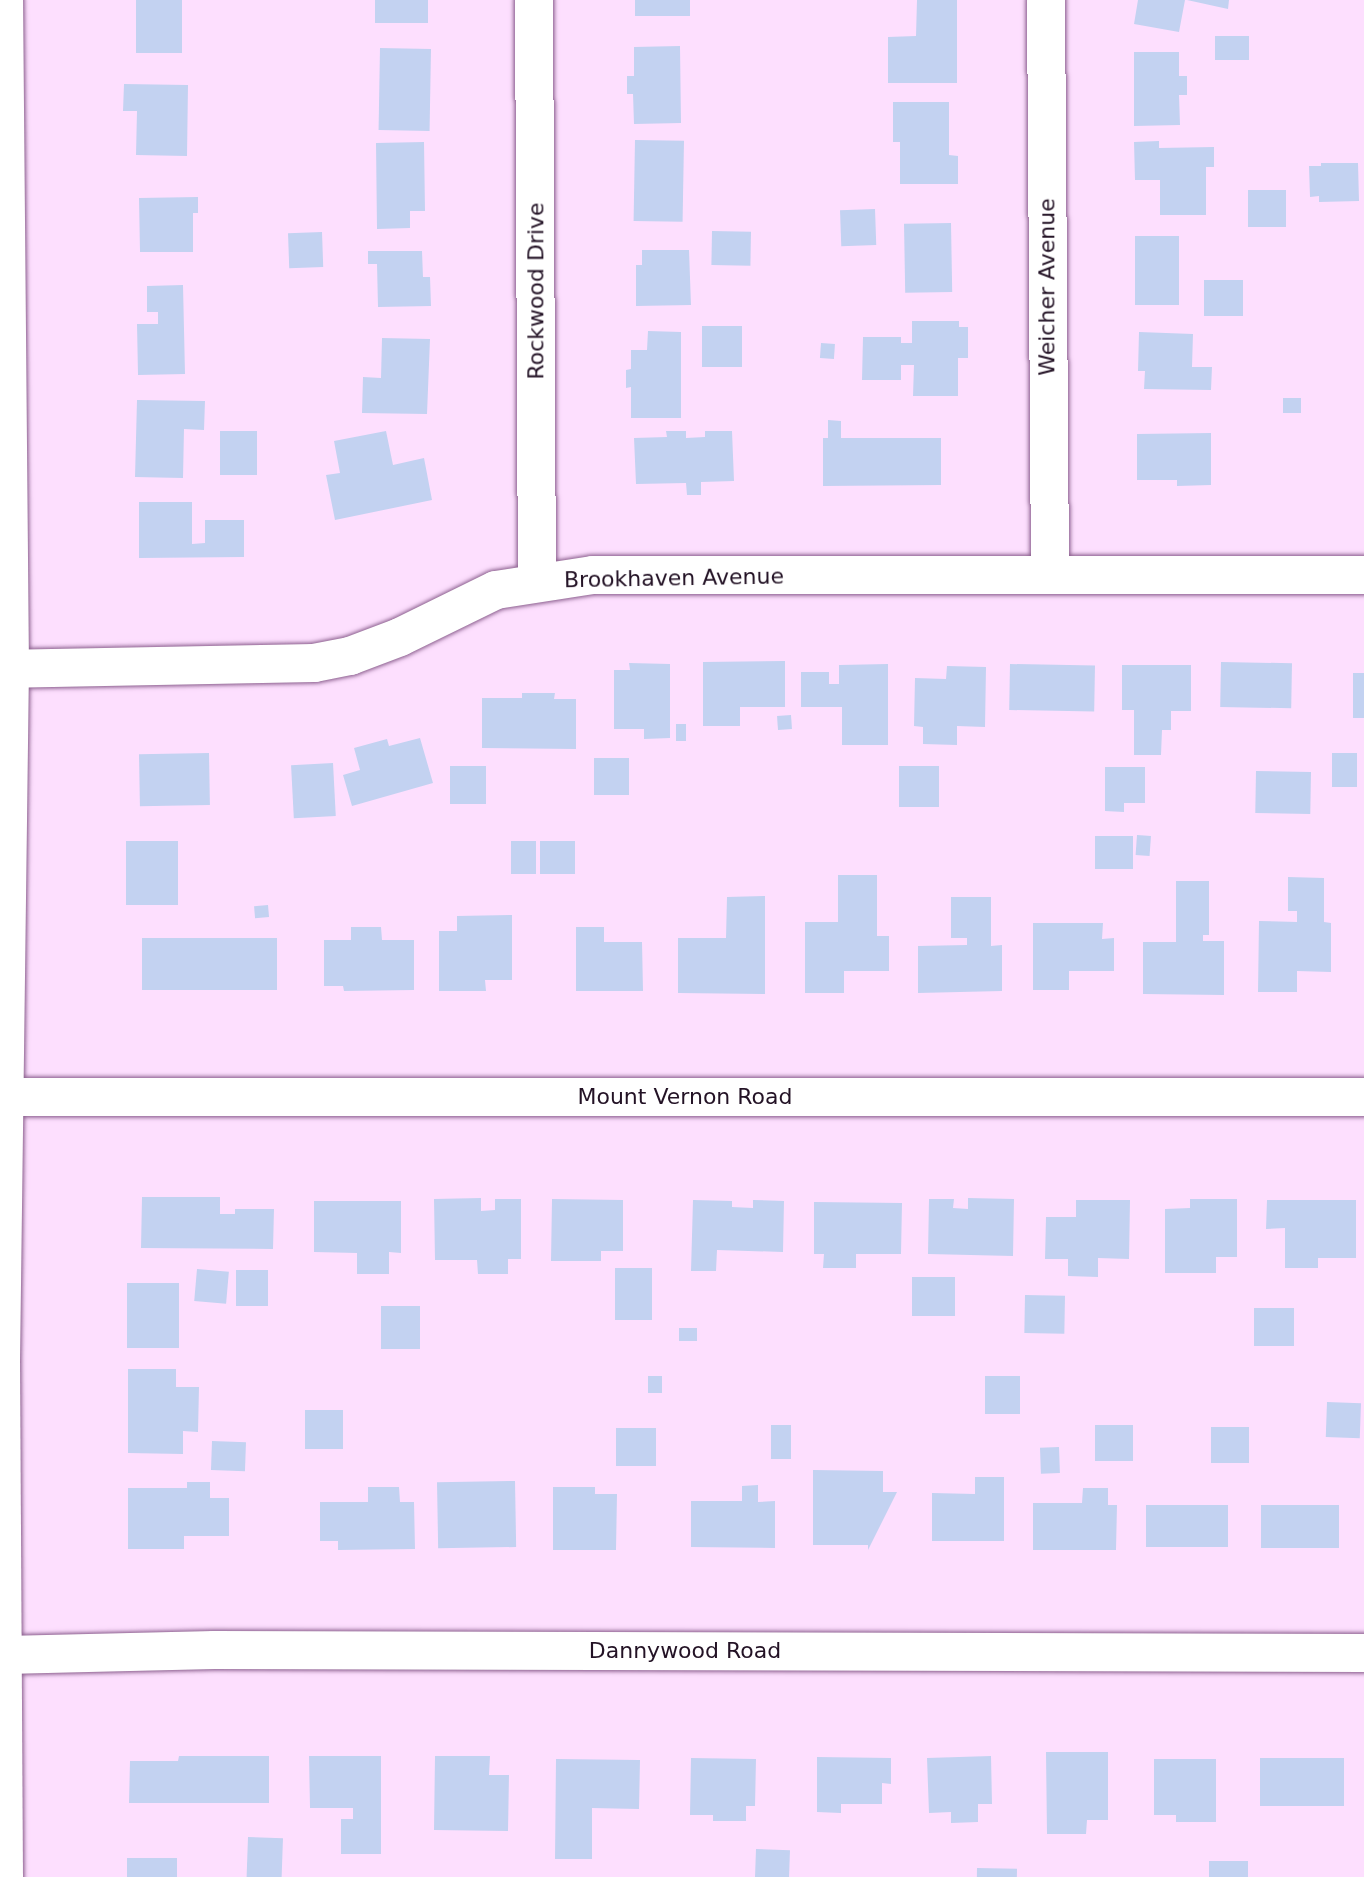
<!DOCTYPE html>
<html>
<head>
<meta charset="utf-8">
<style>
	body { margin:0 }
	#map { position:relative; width:1364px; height:1877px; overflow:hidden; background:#fddffe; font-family:"DejaVu Sans",sans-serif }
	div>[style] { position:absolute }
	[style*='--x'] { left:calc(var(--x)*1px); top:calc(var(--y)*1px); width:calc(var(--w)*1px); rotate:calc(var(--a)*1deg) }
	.building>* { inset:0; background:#c3d2f1; transform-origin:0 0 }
	.roads { filter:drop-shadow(0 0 2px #8c608f) drop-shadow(0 0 2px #8c608f) }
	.minor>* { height:38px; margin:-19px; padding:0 19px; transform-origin:19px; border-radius:19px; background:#fff }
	span { translate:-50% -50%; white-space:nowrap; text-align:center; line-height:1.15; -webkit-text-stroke:7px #fff; paint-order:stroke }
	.street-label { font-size:22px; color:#231225 }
</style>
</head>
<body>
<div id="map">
	<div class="building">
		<div style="left:136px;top:0;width:46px;height:53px"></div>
		<div style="left:375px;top:0;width:53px;height:23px"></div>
		<div style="left:635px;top:0;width:55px;height:16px"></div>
		<div style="clip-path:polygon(917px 0,957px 0,957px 83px,888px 83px,888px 37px,916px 36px)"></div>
		<div style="clip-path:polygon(1138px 0,1185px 0,1179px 32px,1134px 24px)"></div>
		<div style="clip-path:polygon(1187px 0,1229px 0,1228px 9px)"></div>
		<div style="left:1215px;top:36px;width:34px;height:24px"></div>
		<div style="clip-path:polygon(680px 46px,681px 123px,634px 124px,633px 94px,627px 94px,627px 76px,634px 76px,634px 47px)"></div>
		<div style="left:380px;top:48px;width:51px;height:82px;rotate:1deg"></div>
		<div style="clip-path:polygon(1134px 52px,1179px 52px,1179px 76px,1187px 76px,1187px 95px,1179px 95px,1180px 125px,1134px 126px)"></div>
		<div style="clip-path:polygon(124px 84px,188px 85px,187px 156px,136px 155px,137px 111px,123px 111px)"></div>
		<div style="clip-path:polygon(893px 102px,949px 102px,949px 155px,958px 156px,958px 184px,900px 184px,900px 142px,893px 142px)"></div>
		<div style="left:635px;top:140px;width:49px;height:81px;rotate:1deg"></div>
		<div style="clip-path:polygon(1159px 141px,1159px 148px,1214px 147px,1214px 167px,1206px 167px,1206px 215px,1160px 215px,1160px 180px,1135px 180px,1134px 142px)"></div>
		<div style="clip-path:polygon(424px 142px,425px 211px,410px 211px,410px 228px,377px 229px,376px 143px)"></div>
		<div style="clip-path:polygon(1321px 163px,1358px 163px,1359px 201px,1319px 202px,1319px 196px,1310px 197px,1309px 166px,1321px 166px)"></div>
		<div style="left:1248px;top:190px;width:38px;height:37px"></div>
		<div style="clip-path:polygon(198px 197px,198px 213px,193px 213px,193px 252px,140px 252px,139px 198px)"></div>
		<div style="left:875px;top:209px;width:36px;height:35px;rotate:88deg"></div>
		<div style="left:951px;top:223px;width:69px;height:47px;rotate:89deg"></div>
		<div style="left:712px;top:231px;width:39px;height:34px;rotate:1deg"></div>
		<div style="left:322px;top:232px;width:35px;height:34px;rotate:88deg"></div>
		<div style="left:1135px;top:236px;width:44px;height:69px"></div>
		<div style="clip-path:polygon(642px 250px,689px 250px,691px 305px,636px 306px,636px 265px,642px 265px)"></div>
		<div style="clip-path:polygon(368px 251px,422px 251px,423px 277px,430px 277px,431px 306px,378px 307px,377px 264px,368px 264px)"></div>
		<div style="left:1204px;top:280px;width:39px;height:36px"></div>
		<div style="clip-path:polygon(183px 285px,185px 374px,138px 375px,137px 324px,158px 324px,158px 312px,147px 312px,147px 286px)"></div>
		<div style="clip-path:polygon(912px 321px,959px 321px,959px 327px,968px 327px,968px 358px,958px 358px,958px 396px,913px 396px,914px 365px,901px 365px,901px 380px,862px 380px,863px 337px,901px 337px,901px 343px,912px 343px)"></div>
		<div style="left:702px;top:326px;width:40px;height:41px"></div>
		<div style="clip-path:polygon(648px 331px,681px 332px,681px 418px,631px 418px,631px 387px,626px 388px,626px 370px,631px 369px,631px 350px,647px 350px)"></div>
		<div style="clip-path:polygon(1139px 332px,1193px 334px,1192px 367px,1212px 367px,1211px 390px,1144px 389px,1145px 371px,1138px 371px)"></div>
		<div style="clip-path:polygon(382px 338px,430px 339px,427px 414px,362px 413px,363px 377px,381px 378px)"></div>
		<div style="left:821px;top:343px;width:14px;height:15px;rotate:4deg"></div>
		<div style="left:1283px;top:398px;width:18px;height:15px"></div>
		<div style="clip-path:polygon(137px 400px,205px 401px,204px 430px,184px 429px,183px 478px,135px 477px)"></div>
		<div style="clip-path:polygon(828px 420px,841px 421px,841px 438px,941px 438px,941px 485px,823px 486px,823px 438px,828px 438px)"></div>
		<div style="left:220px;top:431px;width:37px;height:44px"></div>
		<div style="clip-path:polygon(386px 431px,393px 465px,424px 458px,432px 500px,335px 520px,326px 475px,340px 473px,334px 441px)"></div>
		<div style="clip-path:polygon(666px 431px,686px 431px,686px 438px,705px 437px,705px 431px,732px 431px,734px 481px,701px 482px,701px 495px,687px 495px,686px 483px,636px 484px,634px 438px,667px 437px)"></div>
		<div style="clip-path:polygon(1211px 433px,1211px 485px,1177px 486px,1177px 480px,1137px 480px,1137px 434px)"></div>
		<div style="clip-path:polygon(139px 502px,192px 502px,192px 544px,205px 543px,205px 520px,244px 520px,244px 557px,139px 558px)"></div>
		<div style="clip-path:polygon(785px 661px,785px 707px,740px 707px,740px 726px,703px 726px,703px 662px)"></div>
		<div style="left:1221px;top:662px;width:71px;height:45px;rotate:1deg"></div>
		<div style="clip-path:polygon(629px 663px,670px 664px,670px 738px,644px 739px,644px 729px,614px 729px,614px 670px,630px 670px)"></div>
		<div style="clip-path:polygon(888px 664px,888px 745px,842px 745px,842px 707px,801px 707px,801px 672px,829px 672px,829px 684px,839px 684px,839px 665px)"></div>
		<div style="left:1010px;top:664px;width:85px;height:46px;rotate:1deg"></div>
		<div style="clip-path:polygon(1122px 665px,1191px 665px,1191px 711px,1171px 711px,1171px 730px,1162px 730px,1161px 755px,1134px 755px,1134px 710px,1122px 710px)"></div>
		<div style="clip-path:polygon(947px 666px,986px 667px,985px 727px,957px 726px,957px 745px,923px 744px,923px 727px,914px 726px,915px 678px,946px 679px)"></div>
		<div style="left:1353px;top:673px;width:11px;height:45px"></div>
		<div style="clip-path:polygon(522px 693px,555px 693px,554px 699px,576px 699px,576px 749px,482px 748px,482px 698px,522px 698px)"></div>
		<div style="left:791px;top:715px;width:14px;height:14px;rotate:86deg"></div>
		<div style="left:686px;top:724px;width:17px;height:10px;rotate:90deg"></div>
		<div style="clip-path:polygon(420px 738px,433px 783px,352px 806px,343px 775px,360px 770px,354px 748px,387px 739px,389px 746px)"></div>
		<div style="left:209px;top:753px;width:52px;height:70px;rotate:89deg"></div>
		<div style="left:1332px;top:753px;width:25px;height:34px"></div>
		<div style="left:594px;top:758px;width:35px;height:37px"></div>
		<div style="left:333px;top:763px;width:53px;height:42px;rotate:87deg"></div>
		<div style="left:450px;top:766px;width:36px;height:38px"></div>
		<div style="left:899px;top:766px;width:40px;height:41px"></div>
		<div style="clip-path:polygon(1105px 767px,1145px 767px,1145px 803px,1124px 803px,1124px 812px,1105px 811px)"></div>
		<div style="left:1256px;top:771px;width:55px;height:42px;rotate:1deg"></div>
		<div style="left:1137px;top:835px;width:14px;height:20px;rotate:4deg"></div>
		<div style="left:1095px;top:836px;width:38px;height:33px"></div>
		<div style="left:126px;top:841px;width:52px;height:64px"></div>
		<div style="left:511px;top:841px;width:25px;height:33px"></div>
		<div style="left:540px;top:841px;width:35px;height:33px"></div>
		<div style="clip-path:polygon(838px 875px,877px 875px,877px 936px,889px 936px,889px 971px,844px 971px,844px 993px,805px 993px,805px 922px,838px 922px)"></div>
		<div style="clip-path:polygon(1288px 877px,1324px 878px,1324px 922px,1331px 923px,1331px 972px,1297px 971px,1297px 992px,1258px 992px,1259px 921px,1297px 922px,1297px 911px,1288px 911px)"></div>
		<div style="clip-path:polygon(1176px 881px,1209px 881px,1209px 935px,1203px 935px,1203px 941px,1224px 941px,1224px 995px,1143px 994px,1143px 942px,1176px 942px)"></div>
		<div style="clip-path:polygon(765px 896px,765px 994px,678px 993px,678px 938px,726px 938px,727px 897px)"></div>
		<div style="clip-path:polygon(951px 897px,991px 897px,991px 946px,1002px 945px,1002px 991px,918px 993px,918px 946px,967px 945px,967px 938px,951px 938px)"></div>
		<div style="left:268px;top:905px;width:12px;height:14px;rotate:85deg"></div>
		<div style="clip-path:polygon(512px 915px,512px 980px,485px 980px,486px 991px,439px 991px,439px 931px,457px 931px,457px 916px)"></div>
		<div style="clip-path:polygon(1033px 923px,1103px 923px,1102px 939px,1114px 938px,1114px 971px,1069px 971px,1069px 990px,1033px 990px)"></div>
		<div style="clip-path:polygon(351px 927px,381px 927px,382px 940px,414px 940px,414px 990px,344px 991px,343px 986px,324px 986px,324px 940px,351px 940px)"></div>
		<div style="clip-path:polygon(576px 927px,604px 927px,604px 942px,642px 942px,643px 991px,576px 991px)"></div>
		<div style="left:142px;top:938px;width:135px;height:52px"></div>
		<div style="clip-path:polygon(142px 1197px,220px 1197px,220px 1214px,235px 1214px,235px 1209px,274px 1209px,273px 1249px,141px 1248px)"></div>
		<div style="clip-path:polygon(481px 1198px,481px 1211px,495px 1210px,495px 1199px,521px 1199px,521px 1259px,508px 1259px,508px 1274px,478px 1274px,477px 1260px,435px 1260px,434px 1199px)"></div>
		<div style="clip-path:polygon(968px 1198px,1014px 1199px,1013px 1256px,928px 1254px,929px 1199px,954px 1199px,953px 1208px,968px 1209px)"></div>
		<div style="clip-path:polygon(552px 1199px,623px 1200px,623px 1251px,601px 1251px,601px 1261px,551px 1261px)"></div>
		<div style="clip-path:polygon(1190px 1199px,1237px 1199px,1237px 1257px,1216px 1257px,1216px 1273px,1165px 1273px,1165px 1209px,1190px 1208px)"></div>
		<div style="clip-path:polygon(693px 1200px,732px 1201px,732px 1207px,753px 1208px,753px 1200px,784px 1201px,783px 1252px,717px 1250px,716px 1271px,691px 1271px)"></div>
		<div style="clip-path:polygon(1076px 1200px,1130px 1200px,1129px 1259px,1098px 1258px,1098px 1277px,1068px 1276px,1068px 1259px,1045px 1259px,1046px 1217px,1076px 1217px)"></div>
		<div style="clip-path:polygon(1267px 1200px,1356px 1200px,1356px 1258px,1318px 1258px,1318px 1268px,1285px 1268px,1285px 1228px,1266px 1229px)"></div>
		<div style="clip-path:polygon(314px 1201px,401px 1201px,401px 1253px,389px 1252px,389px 1274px,357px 1274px,357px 1253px,314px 1252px)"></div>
		<div style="clip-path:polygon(814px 1202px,902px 1203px,901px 1254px,856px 1254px,856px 1268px,823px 1268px,824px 1254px,814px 1254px)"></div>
		<div style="left:615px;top:1268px;width:37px;height:52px"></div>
		<div style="left:197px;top:1269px;width:32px;height:32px;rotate:5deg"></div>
		<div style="left:236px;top:1270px;width:32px;height:36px"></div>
		<div style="left:912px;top:1277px;width:43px;height:39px"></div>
		<div style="left:127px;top:1283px;width:52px;height:65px"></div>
		<div style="left:1025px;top:1295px;width:40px;height:38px;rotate:1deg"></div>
		<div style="left:381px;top:1306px;width:39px;height:43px"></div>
		<div style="left:1254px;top:1308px;width:40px;height:38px"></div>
		<div style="left:679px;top:1328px;width:18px;height:13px"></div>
		<div style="clip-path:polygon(128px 1369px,176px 1369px,176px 1387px,199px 1387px,198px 1432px,183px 1431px,183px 1454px,128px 1453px)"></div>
		<div style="left:648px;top:1376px;width:14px;height:17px"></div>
		<div style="left:1020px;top:1376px;width:38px;height:35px;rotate:90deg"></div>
		<div style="left:1327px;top:1402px;width:34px;height:35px;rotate:2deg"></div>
		<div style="left:305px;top:1410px;width:38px;height:39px"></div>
		<div style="left:771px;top:1425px;width:20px;height:34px"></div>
		<div style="left:1095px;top:1425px;width:38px;height:36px"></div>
		<div style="left:1211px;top:1427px;width:38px;height:36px"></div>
		<div style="left:616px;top:1428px;width:40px;height:38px"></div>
		<div style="left:212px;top:1441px;width:34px;height:29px;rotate:2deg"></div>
		<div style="left:1059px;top:1447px;width:26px;height:19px;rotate:88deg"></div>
		<div style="clip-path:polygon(813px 1470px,883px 1471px,883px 1492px,897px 1492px,868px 1550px,868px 1545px,813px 1545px)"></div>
		<div style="clip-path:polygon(975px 1477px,1004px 1477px,1004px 1541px,932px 1541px,932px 1493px,975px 1494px)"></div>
		<div style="left:515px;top:1481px;width:66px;height:78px;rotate:89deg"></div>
		<div style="clip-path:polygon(187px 1482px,210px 1482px,210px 1498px,229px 1498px,229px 1536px,184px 1536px,184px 1549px,128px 1549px,128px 1488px,187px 1488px)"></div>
		<div style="clip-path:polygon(758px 1485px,758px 1502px,775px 1501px,775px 1548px,691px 1547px,691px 1501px,742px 1501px,742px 1486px)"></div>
		<div style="clip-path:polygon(368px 1487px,399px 1487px,400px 1502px,414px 1502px,415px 1549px,338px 1550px,338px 1541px,320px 1541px,320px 1502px,368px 1502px)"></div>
		<div style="clip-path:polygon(553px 1487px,595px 1487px,595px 1494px,617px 1494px,616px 1550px,553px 1550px)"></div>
		<div style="clip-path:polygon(1083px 1488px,1108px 1488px,1108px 1505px,1117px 1505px,1116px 1550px,1033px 1550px,1033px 1503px,1082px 1503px)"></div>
		<div style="left:1146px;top:1505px;width:82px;height:42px"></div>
		<div style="left:1261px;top:1505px;width:78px;height:43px"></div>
		<div style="clip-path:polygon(1046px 1752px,1108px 1752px,1108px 1820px,1087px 1820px,1086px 1834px,1047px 1834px)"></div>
		<div style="clip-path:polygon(179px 1756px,269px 1756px,269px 1803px,129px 1803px,130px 1761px,178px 1761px)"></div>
		<div style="clip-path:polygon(309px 1756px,381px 1756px,381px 1854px,341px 1854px,341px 1819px,353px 1819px,353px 1808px,310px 1808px)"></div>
		<div style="clip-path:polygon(435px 1756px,490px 1756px,489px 1775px,509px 1775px,508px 1831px,434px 1830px)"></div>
		<div style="clip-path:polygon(991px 1756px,992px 1804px,978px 1804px,978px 1822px,951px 1823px,951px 1812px,929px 1813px,927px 1758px)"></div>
		<div style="clip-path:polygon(817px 1757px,891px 1758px,891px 1784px,882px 1783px,882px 1804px,841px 1804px,841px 1813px,817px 1812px)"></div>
		<div style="clip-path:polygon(691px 1758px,756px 1759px,755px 1806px,746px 1806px,746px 1821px,713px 1821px,713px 1815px,690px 1815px)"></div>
		<div style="left:1260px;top:1758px;width:84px;height:48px"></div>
		<div style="clip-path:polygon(556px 1759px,640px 1760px,639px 1809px,592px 1808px,592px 1859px,555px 1859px)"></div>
		<div style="clip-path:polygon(1154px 1759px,1216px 1759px,1216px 1822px,1176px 1822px,1176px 1815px,1154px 1815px)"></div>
		<div style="left:248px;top:1837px;width:35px;height:40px;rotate:2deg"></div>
		<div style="left:756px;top:1849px;width:34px;height:28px;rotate:2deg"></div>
		<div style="left:127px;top:1858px;width:50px;height:19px"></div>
		<div style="left:1209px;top:1861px;width:39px;height:16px"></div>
		<div style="left:977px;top:1868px;width:40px;height:9px;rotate:1deg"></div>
	</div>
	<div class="roads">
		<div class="minor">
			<div style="--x:534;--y:0;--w:583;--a:89.71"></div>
			<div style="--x:1046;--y:0;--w:575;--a:89.6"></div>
			<div style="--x:0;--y:669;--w:314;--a:-1.1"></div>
			<div style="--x:314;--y:663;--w:37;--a:-11"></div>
			<div style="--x:350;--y:656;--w:53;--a:-20.8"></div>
			<div style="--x:400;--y:637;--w:107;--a:-26.1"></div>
			<div style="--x:496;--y:590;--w:98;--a:-8.8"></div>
			<div style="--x:593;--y:575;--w:771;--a:0"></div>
			<div style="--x:6;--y:1097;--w:1358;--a:0"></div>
			<div style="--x:5;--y:1655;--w:209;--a:-1.4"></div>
			<div style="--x:214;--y:1650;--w:1150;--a:0.15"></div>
			<div style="--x:4;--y:1877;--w:514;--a:-90.33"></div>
			<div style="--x:1;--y:1363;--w:693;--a:-89.26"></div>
			<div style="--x:10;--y:670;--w:670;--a:-90.51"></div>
		</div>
	</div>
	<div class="street-label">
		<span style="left:1047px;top:287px;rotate:-90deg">Weicher Avenue</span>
		<span style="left:536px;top:291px;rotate:-90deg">Rockwood Drive</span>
		<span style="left:674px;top:578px;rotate:-1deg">Brookhaven Avenue</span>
		<span style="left:685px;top:1097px">Mount Vernon Road</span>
		<span style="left:685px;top:1651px">Dannywood Road</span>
	</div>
</div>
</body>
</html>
